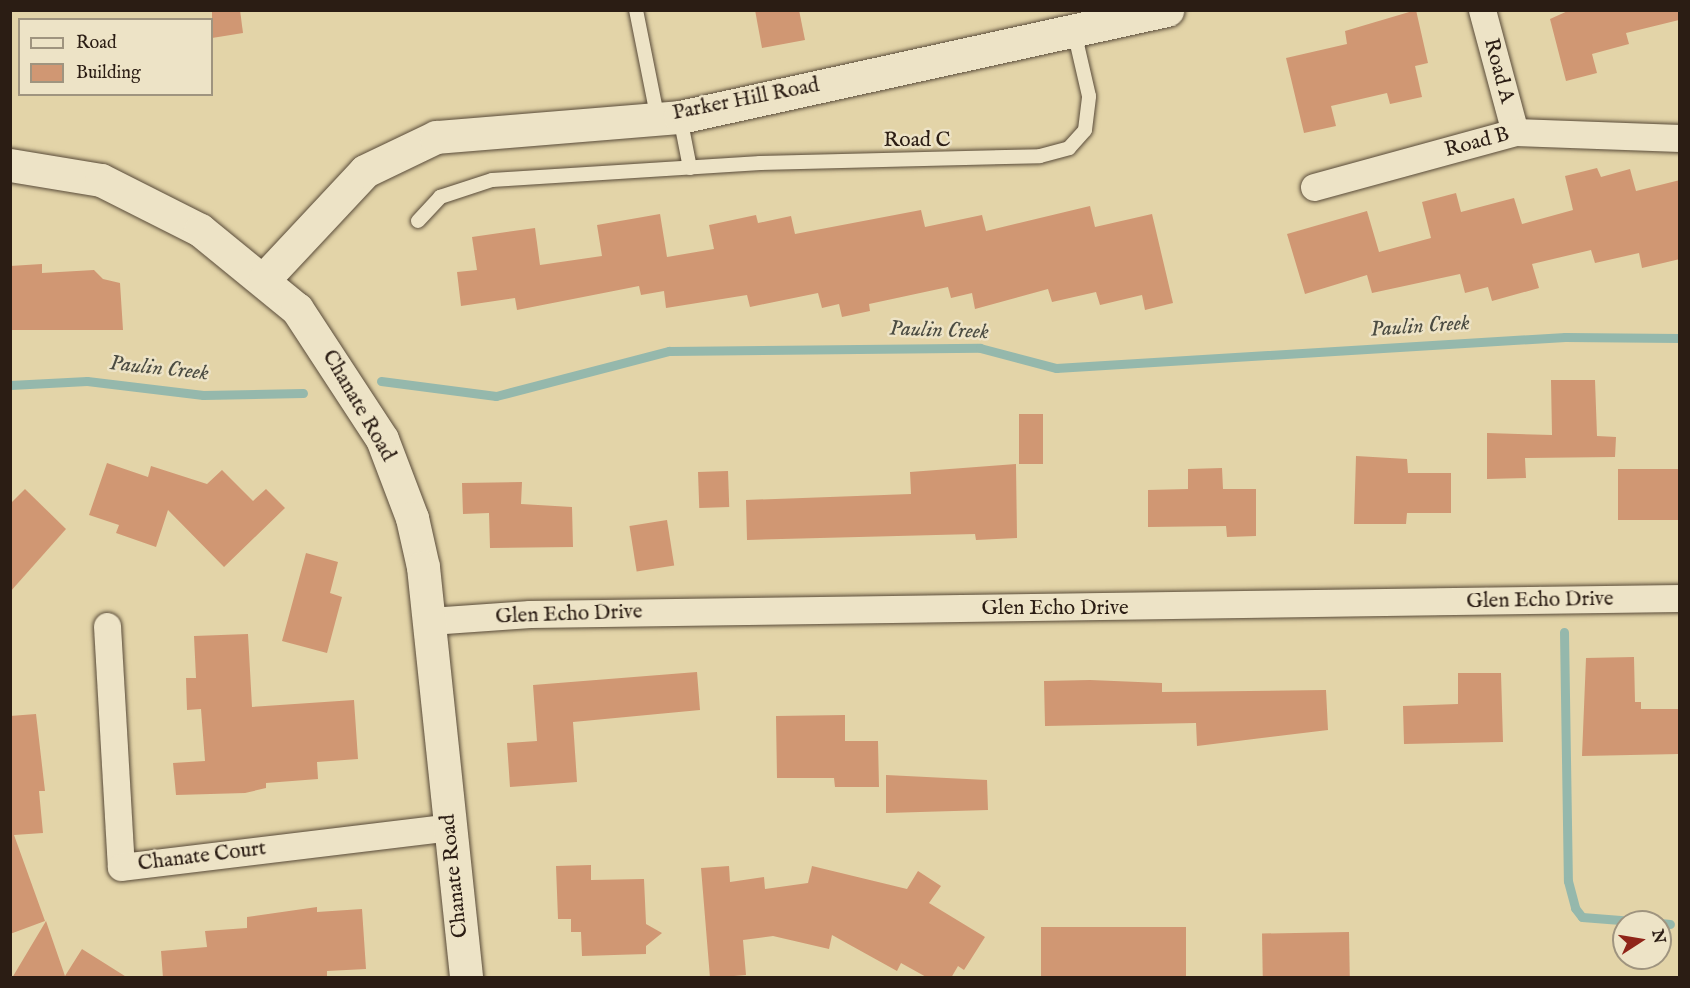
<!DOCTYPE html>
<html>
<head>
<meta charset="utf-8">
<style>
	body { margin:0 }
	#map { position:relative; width:1690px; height:988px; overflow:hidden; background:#e3d4a8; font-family:"IM FELL English",serif }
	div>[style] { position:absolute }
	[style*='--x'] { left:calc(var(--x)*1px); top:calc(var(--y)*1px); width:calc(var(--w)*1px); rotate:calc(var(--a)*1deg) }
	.stream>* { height:9px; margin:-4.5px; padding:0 4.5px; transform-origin:4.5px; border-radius:4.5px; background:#95b8ac }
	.building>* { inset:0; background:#d09773; transform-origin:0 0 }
	.roads { filter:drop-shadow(0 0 2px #594b39) drop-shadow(0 0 2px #594b39) }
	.lane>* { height:14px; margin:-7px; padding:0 7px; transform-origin:7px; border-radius:7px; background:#ede3c6 }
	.street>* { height:27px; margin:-13.5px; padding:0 13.5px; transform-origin:13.5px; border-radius:13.5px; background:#ede3c6 }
	.secondary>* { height:33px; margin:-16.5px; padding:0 16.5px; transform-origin:16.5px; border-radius:16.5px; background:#ede3c6 }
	span { translate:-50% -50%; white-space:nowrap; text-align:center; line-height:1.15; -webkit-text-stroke:5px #ede3c6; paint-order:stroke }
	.street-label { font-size:21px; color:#2b1d14 }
	.water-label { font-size:22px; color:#4b4c42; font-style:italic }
	.frame { position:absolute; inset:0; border:12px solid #2b1d14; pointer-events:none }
	.legend { position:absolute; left:18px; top:18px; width:195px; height:78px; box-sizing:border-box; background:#ede3c6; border:2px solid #9f947f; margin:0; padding:8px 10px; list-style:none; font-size:18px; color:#2b1d14 }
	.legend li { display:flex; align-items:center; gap:12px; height:30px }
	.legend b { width:30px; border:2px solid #9f947f }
	.north { position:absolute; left:1612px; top:910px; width:60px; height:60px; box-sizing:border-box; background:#ede3c6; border:2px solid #9f947f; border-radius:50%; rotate:78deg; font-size:16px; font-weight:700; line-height:24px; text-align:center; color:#2b1d14 }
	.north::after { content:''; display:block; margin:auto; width:21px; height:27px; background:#8f2418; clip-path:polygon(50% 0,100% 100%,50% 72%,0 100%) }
</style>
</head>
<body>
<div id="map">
	<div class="stream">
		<div style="--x:381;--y:381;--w:116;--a:7.4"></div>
		<div style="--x:496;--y:396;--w:179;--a:-14.6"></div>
		<div style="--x:669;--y:351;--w:311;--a:-0.6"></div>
		<div style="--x:980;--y:348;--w:79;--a:14.7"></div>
		<div style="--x:1056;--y:368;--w:510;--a:-3.49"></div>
		<div style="--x:1565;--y:337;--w:115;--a:0.5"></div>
		<div style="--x:10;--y:385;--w:77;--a:-3"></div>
		<div style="--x:87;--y:381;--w:117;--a:6.9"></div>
		<div style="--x:203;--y:395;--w:100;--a:-1.1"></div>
		<div style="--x:1564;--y:632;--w:249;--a:89.1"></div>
		<div style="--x:1568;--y:881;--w:28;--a:75"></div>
		<div style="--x:1575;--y:908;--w:11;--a:52"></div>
		<div style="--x:1582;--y:917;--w:64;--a:4.5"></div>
		<div style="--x:1660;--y:923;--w:10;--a:6"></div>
	</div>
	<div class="building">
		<div style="clip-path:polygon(212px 10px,240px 10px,243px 33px,212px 38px)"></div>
		<div style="clip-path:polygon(755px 10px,799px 10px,805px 40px,762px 48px)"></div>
		<div style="clip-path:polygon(1416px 10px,1428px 63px,1415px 66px,1422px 97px,1390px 104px,1387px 93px,1331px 106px,1336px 126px,1304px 133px,1286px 58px,1347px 44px,1345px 31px)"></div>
		<div style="clip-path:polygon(1570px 10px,1678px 10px,1679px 20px,1626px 33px,1629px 44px,1592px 54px,1597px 73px,1566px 81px,1550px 19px)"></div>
		<div style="clip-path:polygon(1597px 168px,1601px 177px,1630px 169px,1636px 191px,1680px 180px,1680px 259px,1642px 268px,1639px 253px,1595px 263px,1591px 250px,1532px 264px,1539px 288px,1492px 301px,1488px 287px,1465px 293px,1460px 274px,1372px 293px,1367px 275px,1305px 294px,1287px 234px,1367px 211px,1379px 252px,1431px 238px,1422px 202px,1456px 193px,1461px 212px,1514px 198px,1522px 224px,1573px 210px,1565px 176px)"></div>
		<div style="clip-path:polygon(1090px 206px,1095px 227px,1152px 214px,1173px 303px,1145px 310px,1142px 295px,1100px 305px,1096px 292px,1052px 302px,1048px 289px,975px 309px,972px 293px,951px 298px,948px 287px,869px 304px,870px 311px,842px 317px,839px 304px,822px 308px,818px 293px,750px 307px,747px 295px,666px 308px,664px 291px,641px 295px,639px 286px,517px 310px,515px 298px,461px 306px,457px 272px,477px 270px,472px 237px,535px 228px,540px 265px,602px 256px,597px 225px,660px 214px,667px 257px,714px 249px,709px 225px,756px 215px,758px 223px,791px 216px,795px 234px,921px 210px,925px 227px,982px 215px,986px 231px)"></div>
		<div style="clip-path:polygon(42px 264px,42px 273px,94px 270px,103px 279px,120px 283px,123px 330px,10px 330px,10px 266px)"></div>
		<div style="clip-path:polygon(1551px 380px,1595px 380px,1597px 436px,1616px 437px,1615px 457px,1525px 458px,1526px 478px,1487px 479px,1487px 433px,1552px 435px)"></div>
		<div style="left:1019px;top:414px;width:24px;height:50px"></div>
		<div style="clip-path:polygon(1356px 456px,1407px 459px,1408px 473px,1451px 473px,1451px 513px,1407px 513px,1406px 524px,1354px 524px)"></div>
		<div style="clip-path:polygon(107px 463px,148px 477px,151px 466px,207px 484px,222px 470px,253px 501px,266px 489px,285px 508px,224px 567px,168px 510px,156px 547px,116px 533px,119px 525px,89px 515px)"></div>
		<div style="clip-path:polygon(1016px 464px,1017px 538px,976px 540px,975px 534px,747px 540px,746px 500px,911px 494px,910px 472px)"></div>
		<div style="clip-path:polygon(1222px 468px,1223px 489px,1256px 489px,1256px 536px,1227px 537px,1226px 526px,1148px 527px,1148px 490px,1188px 489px,1188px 469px)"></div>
		<div style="left:1680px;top:469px;width:51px;height:62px;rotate:90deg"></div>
		<div style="left:728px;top:471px;width:36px;height:30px;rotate:88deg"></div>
		<div style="clip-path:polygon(522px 482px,521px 504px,572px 507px,573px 547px,490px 548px,489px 513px,463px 514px,462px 483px)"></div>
		<div style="clip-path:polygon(25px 489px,66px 529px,10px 592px,10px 504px)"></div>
		<div style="left:667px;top:520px;width:46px;height:38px;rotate:81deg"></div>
		<div style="clip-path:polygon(306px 553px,338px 562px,330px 593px,342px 597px,327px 653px,282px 641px)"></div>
		<div style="clip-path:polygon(248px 634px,252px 707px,354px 700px,358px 759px,317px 762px,318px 779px,266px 783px,266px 788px,245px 793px,176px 795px,173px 763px,205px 761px,201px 709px,187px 710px,186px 678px,196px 678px,194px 636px)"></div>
		<div style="clip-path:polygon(1634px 657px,1635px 702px,1641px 702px,1641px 709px,1678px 709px,1679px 754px,1582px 756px,1586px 658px)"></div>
		<div style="clip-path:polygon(697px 672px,700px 710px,573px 722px,577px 782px,510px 787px,507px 743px,537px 741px,533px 685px)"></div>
		<div style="clip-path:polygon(1458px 673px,1501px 673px,1503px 742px,1404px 744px,1403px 706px,1458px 704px)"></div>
		<div style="clip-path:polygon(1090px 680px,1162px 683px,1162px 692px,1326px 690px,1328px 730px,1197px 746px,1196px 723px,1045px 726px,1044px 681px)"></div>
		<div style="clip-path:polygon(36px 714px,45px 791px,39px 791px,43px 833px,14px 835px,45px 921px,10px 934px,10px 716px)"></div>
		<div style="clip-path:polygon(845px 715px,845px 741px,878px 741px,879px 787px,835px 787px,834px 778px,777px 778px,776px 716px)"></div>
		<div style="clip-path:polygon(886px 775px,987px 780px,988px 810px,886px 813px)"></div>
		<div style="clip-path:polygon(591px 865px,591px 880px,644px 879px,646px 924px,662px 933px,646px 946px,646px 954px,582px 956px,581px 932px,571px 932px,571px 919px,558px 919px,556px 866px)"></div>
		<div style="clip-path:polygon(729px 866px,730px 882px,764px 877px,765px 889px,808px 883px,812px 866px,907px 889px,918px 871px,941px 886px,929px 903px,985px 937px,964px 970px,958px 966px,951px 978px,928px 978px,901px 963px,897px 971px,832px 935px,829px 949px,773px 936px,743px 940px,746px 975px,710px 978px,701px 868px)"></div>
		<div style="clip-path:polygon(317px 907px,317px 912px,362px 909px,366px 969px,327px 971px,327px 978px,163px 978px,161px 951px,207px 947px,205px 931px,247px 928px,247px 917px)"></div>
		<div style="clip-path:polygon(46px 921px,65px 976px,82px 949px,128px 978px,12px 978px)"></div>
		<div style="left:1186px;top:927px;width:51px;height:145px;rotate:90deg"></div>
		<div style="left:1349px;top:932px;width:46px;height:87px;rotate:89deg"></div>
	</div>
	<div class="roads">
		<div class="lane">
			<div style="--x:636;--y:10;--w:107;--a:78.7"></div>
			<div style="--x:680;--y:117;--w:52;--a:78.9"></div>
			<div style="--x:418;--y:221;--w:33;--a:-47"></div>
			<div style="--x:440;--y:197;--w:55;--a:-18.1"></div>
			<div style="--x:492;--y:180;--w:269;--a:-3.6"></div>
			<div style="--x:760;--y:163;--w:280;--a:-1.4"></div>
			<div style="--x:1040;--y:156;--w:30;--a:-15"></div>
			<div style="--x:1069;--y:148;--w:24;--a:-48"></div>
			<div style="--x:1085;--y:130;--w:34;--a:-83"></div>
			<div style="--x:1089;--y:96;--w:67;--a:-103"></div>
		</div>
		<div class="street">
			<div style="--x:1482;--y:10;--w:126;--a:74.9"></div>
			<div style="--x:1314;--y:187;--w:208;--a:-15.3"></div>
			<div style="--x:1515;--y:132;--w:165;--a:2.1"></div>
			<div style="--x:430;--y:621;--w:100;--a:-4"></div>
			<div style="--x:530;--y:614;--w:1150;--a:-0.8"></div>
			<div style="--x:107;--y:626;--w:241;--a:86.7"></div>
			<div style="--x:121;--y:867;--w:331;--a:-6.9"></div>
		</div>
		<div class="secondary">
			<div style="--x:10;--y:165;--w:92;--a:9.4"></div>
			<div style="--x:101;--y:180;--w:111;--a:26.8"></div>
			<div style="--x:200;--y:230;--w:125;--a:39.2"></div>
			<div style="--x:297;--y:309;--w:155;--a:56.8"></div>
			<div style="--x:382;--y:439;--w:85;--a:69.2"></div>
			<div style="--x:412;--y:518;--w:50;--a:77.3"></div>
			<div style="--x:423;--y:567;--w:413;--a:84"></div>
			<div style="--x:265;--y:278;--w:146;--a:-46.9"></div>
			<div style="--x:365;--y:171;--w:79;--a:-25.6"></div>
			<div style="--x:436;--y:137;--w:245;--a:-4.7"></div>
			<div style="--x:680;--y:117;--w:499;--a:-12.4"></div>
		</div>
	</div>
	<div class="street-label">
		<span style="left:1498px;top:71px;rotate:75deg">Road A</span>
		<span style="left:746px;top:100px;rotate:-11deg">Parker Hill Road</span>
		<span style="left:917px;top:141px">Road C</span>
		<span style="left:1477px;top:143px;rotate:-15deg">Road B</span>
		<span style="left:358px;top:406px;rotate:60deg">Chanate Road</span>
		<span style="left:1540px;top:601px;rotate:-1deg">Glen Echo Drive</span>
		<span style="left:1055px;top:609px">Glen Echo Drive</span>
		<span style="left:569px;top:615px;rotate:-2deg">Glen Echo Drive</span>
		<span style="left:202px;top:857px;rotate:-7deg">Chanate Court</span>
		<span style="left:455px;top:876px;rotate:-96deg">Chanate Road</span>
	</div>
	<div class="water-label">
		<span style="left:1420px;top:327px;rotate:-4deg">Paulin Creek</span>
		<span style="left:939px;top:331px;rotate:2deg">Paulin Creek</span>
		<span style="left:159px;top:369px;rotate:6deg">Paulin Creek</span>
	</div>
	<div class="frame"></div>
	<ul class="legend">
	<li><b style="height:8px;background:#ede3c6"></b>Road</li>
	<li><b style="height:16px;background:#d09773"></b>Building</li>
	</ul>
	<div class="north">N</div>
</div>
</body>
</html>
